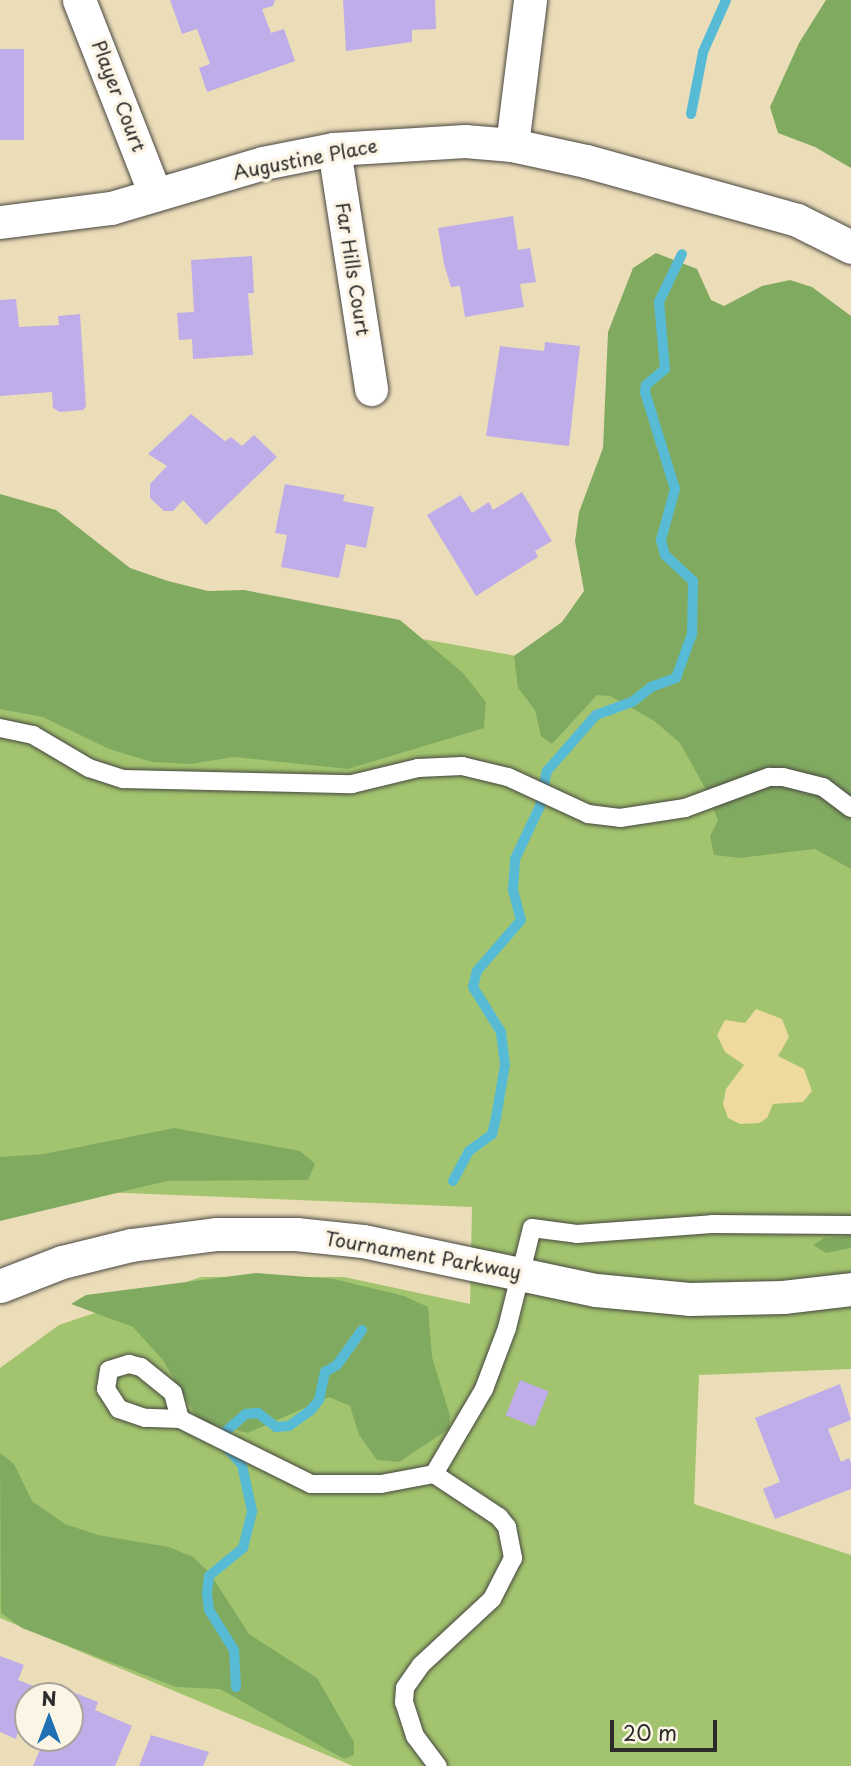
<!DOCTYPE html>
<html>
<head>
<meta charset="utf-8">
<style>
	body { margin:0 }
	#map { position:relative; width:851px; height:1766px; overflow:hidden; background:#ecddb9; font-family:"Playpen Sans",sans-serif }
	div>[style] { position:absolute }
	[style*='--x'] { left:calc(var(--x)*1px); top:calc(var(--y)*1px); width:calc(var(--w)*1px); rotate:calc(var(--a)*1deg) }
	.green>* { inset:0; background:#a2c46e }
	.forest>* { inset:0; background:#81aa61 }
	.sand>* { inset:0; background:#eeda9e }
	.stream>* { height:10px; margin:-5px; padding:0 5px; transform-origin:5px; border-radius:5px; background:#58bbd6 }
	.building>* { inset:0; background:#beade8; transform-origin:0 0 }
	.roads { filter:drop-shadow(0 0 2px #484640) drop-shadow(0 0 2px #484640) }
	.lane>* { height:18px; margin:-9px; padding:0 9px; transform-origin:9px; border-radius:9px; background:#fff }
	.street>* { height:33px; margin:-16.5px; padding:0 16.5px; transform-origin:16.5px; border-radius:16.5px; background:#fff }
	span { translate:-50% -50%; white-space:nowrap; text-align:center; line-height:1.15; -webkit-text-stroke:7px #fcf5e5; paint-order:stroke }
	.street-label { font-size:19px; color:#2b2b2b }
	.north { position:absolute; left:14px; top:1682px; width:70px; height:70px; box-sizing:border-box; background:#fcf5e5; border:2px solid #a8a49b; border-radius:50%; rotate:0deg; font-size:19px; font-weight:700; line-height:28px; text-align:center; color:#2b2b2b }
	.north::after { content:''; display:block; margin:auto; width:24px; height:32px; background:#1f6fb2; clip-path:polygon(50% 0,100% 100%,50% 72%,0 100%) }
	.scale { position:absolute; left:610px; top:1720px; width:107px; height:32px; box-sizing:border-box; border:4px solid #2b2b2b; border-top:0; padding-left:9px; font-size:21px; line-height:24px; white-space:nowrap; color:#2b2b2b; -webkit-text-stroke:5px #fcf5e5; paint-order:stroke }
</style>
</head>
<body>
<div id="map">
	<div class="green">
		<div style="clip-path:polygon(0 549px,121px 585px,606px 672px,851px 755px,851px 1369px,699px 1375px,694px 1504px,851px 1555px,851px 1766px,353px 1766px,0 1618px,0 1368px,59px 1325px,201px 1277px,344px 1277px,470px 1304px,472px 1207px,0 1188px)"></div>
	</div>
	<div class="forest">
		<div style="clip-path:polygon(826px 0,851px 0,851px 168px,815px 147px,778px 133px,770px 107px,799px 43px)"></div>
		<div style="clip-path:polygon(656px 253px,697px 269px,711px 300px,724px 306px,762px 286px,790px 280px,812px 287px,851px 316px,851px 869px,815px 849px,740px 858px,714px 855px,710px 836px,718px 820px,705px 788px,680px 743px,653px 720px,610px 696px,597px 695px,552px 744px,541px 736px,535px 710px,518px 688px,514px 656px,562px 622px,584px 591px,575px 541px,579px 512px,603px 448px,608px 332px,633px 268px)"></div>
		<div style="clip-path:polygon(0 494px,56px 510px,130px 568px,168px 581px,208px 591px,244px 590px,400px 620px,463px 673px,486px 702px,484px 728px,348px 769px,234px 757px,191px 764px,152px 762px,109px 749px,43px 717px,0 709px)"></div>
		<div style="clip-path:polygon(174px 1128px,300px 1151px,315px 1164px,308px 1180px,167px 1181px,0 1221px,0 1157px,44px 1154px)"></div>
		<div style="clip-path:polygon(851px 1236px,851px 1248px,826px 1253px,813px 1245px,824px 1238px)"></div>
		<div style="clip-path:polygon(256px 1273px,334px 1279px,404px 1296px,428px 1307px,432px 1357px,450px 1416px,449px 1429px,399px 1462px,377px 1460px,359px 1435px,350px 1406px,329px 1397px,248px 1433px,199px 1421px,162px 1359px,133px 1327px,71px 1304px,86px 1295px)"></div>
		<div style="clip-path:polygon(0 1453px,14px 1464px,32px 1501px,65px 1524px,98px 1535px,169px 1547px,193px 1557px,209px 1572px,249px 1634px,317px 1678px,354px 1742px,354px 1755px,344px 1759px,220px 1689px,176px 1687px,22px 1628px,1px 1613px)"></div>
	</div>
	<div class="sand">
		<div style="clip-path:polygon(756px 1009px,782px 1019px,789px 1037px,778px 1056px,804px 1069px,812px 1091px,803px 1102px,773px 1104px,767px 1118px,759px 1123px,740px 1124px,728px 1118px,723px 1104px,726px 1089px,744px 1065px,725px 1052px,717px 1035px,725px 1020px,745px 1023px)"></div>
	</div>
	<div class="stream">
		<div style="--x:691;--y:114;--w:63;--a:-79"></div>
		<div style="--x:703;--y:52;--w:57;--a:-66.1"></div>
		<div style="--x:453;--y:1181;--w:34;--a:-62"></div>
		<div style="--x:469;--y:1151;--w:29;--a:-36"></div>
		<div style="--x:492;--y:1134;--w:16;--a:-76"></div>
		<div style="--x:496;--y:1118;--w:54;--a:-80.4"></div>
		<div style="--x:505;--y:1065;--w:33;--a:-97"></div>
		<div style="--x:501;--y:1032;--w:53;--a:-121.9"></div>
		<div style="--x:473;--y:987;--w:16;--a:-76"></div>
		<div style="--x:477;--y:971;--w:67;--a:-49.2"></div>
		<div style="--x:521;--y:920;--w:31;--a:-105"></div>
		<div style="--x:513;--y:890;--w:31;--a:-86"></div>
		<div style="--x:515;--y:859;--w:59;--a:-64.7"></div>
		<div style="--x:540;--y:806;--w:36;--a:-79"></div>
		<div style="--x:547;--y:771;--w:74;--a:-48.8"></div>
		<div style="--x:596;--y:715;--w:38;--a:-20"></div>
		<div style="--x:632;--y:702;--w:24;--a:-38"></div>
		<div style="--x:651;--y:687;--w:27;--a:-20"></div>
		<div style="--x:676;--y:678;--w:47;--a:-70"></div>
		<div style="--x:692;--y:634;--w:53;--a:-88.9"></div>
		<div style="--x:693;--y:581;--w:38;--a:-137"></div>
		<div style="--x:665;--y:555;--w:16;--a:-105"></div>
		<div style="--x:661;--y:540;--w:53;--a:-74.6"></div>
		<div style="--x:675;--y:489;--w:102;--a:-107.2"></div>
		<div style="--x:645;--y:392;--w:7;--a:-82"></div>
		<div style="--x:646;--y:385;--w:25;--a:-40"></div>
		<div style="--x:665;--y:369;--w:67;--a:-95.1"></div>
		<div style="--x:659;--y:302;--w:53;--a:-64.4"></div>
		<div style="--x:236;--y:1687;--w:37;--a:-93"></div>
		<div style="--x:234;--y:1650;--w:47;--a:-122"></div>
		<div style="--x:209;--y:1610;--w:17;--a:-97"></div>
		<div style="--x:207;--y:1593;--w:17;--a:-83"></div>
		<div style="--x:209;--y:1576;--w:44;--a:-39.5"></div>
		<div style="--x:243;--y:1548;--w:38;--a:-76"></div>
		<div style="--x:252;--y:1511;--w:47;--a:-102.3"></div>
		<div style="--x:242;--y:1465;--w:25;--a:-132"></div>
		<div style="--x:225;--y:1446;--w:14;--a:-90"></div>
		<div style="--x:225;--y:1432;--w:28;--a:-41"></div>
		<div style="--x:246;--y:1414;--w:12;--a:-5"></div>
		<div style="--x:258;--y:1413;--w:23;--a:38"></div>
		<div style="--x:276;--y:1427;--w:13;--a:-4"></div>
		<div style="--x:289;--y:1426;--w:27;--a:-36"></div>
		<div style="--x:311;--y:1410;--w:13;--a:-51"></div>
		<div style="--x:319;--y:1400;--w:29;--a:-78"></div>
		<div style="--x:325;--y:1372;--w:14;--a:-30"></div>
		<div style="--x:337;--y:1365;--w:43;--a:-54.5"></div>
	</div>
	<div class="building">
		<div style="clip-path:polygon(170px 0,275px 0,273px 6px,262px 9px,271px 33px,284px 29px,295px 61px,207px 92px,199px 68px,210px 64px,197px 29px,182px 34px)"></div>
		<div style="clip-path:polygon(343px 0,435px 0,436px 29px,412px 30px,412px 42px,346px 51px)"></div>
		<div style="left:0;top:49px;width:24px;height:91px"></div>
		<div style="clip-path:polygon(513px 216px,518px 250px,530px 248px,536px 282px,520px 284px,524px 307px,465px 317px,460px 286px,451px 287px,444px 264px,438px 228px)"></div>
		<div style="clip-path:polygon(252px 256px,254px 293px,248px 293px,253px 355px,193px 359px,192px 339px,179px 340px,177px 313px,194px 312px,191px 260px)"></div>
		<div style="clip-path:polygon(16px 299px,19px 327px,59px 325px,58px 316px,80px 314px,86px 406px,83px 410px,60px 412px,53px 408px,52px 392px,0 396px,0 300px)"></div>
		<div style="clip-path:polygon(545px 342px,580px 346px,569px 446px,486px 436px,500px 346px,544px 351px)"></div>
		<div style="clip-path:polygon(191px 414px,225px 441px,231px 437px,242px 446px,254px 435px,277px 457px,206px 525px,183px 500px,173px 511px,164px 511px,150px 498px,150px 484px,167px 466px,148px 454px)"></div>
		<div style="clip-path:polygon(285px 484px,345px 495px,343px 501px,374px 507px,366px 548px,346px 544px,339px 578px,281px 567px,287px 535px,275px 533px)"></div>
		<div style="clip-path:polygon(522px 492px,552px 541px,535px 551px,538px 557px,476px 596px,427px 515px,461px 495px,472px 513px,489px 502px,493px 510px)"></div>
		<div style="left:520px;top:1380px;width:31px;height:38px;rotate:22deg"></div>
		<div style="clip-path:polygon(840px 1384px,851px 1420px,828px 1429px,841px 1462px,849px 1458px,851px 1463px,851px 1489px,775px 1519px,763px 1489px,780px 1482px,755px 1418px)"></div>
		<div style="clip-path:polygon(0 1656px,24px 1665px,18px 1680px,36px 1687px,33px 1696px,28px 1696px,16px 1739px,0 1732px)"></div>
		<div style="clip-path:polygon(65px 1689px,98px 1702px,95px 1710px,132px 1726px,115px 1766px,33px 1766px,45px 1738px,70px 1738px,70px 1696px,62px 1696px)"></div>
		<div style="clip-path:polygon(151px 1735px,209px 1752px,203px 1766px,139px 1766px)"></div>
	</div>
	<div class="roads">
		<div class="lane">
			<div style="--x:0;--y:728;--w:34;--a:12"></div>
			<div style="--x:33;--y:735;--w:65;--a:30.5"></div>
			<div style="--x:89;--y:768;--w:36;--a:18"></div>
			<div style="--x:123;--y:779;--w:229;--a:1.3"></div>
			<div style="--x:352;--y:784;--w:68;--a:-13.6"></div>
			<div style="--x:418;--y:768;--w:44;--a:-2.6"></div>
			<div style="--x:462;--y:766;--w:47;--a:13.4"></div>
			<div style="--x:508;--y:777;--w:88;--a:24.8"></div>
			<div style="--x:588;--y:814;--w:32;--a:7"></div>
			<div style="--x:620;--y:818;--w:66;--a:-8.7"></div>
			<div style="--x:685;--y:808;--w:90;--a:-20.3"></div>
			<div style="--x:769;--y:777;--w:14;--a:0"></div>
			<div style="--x:783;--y:777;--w:41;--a:14"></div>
			<div style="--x:823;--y:787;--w:35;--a:37"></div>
			<div style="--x:180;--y:1419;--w:35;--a:-178"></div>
			<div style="--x:145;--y:1418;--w:28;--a:-161"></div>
			<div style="--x:119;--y:1409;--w:24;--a:-123"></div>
			<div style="--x:106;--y:1389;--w:19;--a:-81"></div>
			<div style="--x:109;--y:1370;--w:21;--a:-17"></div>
			<div style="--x:129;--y:1364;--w:12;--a:14"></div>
			<div style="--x:141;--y:1367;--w:41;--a:39.1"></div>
			<div style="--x:173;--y:1393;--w:27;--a:75"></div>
			<div style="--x:180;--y:1419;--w:146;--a:26.4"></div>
			<div style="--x:311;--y:1484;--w:70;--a:0"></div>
			<div style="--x:381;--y:1484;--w:54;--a:-10.7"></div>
			<div style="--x:434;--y:1474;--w:99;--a:-59.5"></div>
			<div style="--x:484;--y:1389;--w:65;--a:-69.3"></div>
			<div style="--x:507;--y:1328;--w:103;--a:-76"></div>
			<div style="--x:532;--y:1228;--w:45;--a:7.6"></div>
			<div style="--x:577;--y:1234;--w:135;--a:-4.2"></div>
			<div style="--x:712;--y:1224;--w:139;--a:0.4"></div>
			<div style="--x:434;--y:1474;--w:78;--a:33.5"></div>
			<div style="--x:499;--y:1517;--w:13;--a:51"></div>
			<div style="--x:507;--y:1527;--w:32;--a:79"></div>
			<div style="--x:513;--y:1558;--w:46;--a:117.1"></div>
			<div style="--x:492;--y:1599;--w:97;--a:137.1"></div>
			<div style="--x:421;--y:1665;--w:28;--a:125"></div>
			<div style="--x:405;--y:1688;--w:14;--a:94"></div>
			<div style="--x:404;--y:1702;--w:36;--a:72"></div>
			<div style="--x:415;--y:1736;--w:38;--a:53"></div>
		</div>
		<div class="street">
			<div style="--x:79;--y:0;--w:208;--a:68.6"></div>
			<div style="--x:512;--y:145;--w:146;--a:-82.9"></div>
			<div style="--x:334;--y:149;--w:243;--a:81.2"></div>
			<div style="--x:0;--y:222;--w:112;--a:-7.2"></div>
			<div style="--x:111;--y:208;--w:159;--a:-16.5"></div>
			<div style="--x:263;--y:163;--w:72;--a:-11.2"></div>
			<div style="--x:334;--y:149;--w:131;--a:-3.5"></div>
			<div style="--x:465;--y:141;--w:47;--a:4.9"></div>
			<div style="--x:512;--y:145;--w:76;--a:12.2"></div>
			<div style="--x:586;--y:161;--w:219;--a:15.6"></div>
			<div style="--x:797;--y:220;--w:60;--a:26.6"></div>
			<div style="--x:0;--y:1286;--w:66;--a:-21.2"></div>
			<div style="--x:62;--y:1262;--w:71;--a:-13.8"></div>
			<div style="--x:131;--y:1245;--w:87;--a:-7.3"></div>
			<div style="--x:217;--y:1234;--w:79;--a:0"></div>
			<div style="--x:296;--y:1234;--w:67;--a:6"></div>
			<div style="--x:363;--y:1241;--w:238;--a:11.9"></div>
			<div style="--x:596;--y:1290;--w:93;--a:5.5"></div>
			<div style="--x:689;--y:1299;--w:94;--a:-1.2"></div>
			<div style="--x:783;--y:1297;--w:68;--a:-6.7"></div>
		</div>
	</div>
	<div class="street-label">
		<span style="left:119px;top:96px;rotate:69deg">Player Court</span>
		<span style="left:305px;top:159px;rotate:-11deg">Augustine Place</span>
		<span style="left:353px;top:269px;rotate:81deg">Far Hills Court</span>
		<span style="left:423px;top:1255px;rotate:10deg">Tournament Parkway</span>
	</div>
	<div class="north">N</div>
	<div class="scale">20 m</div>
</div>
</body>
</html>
